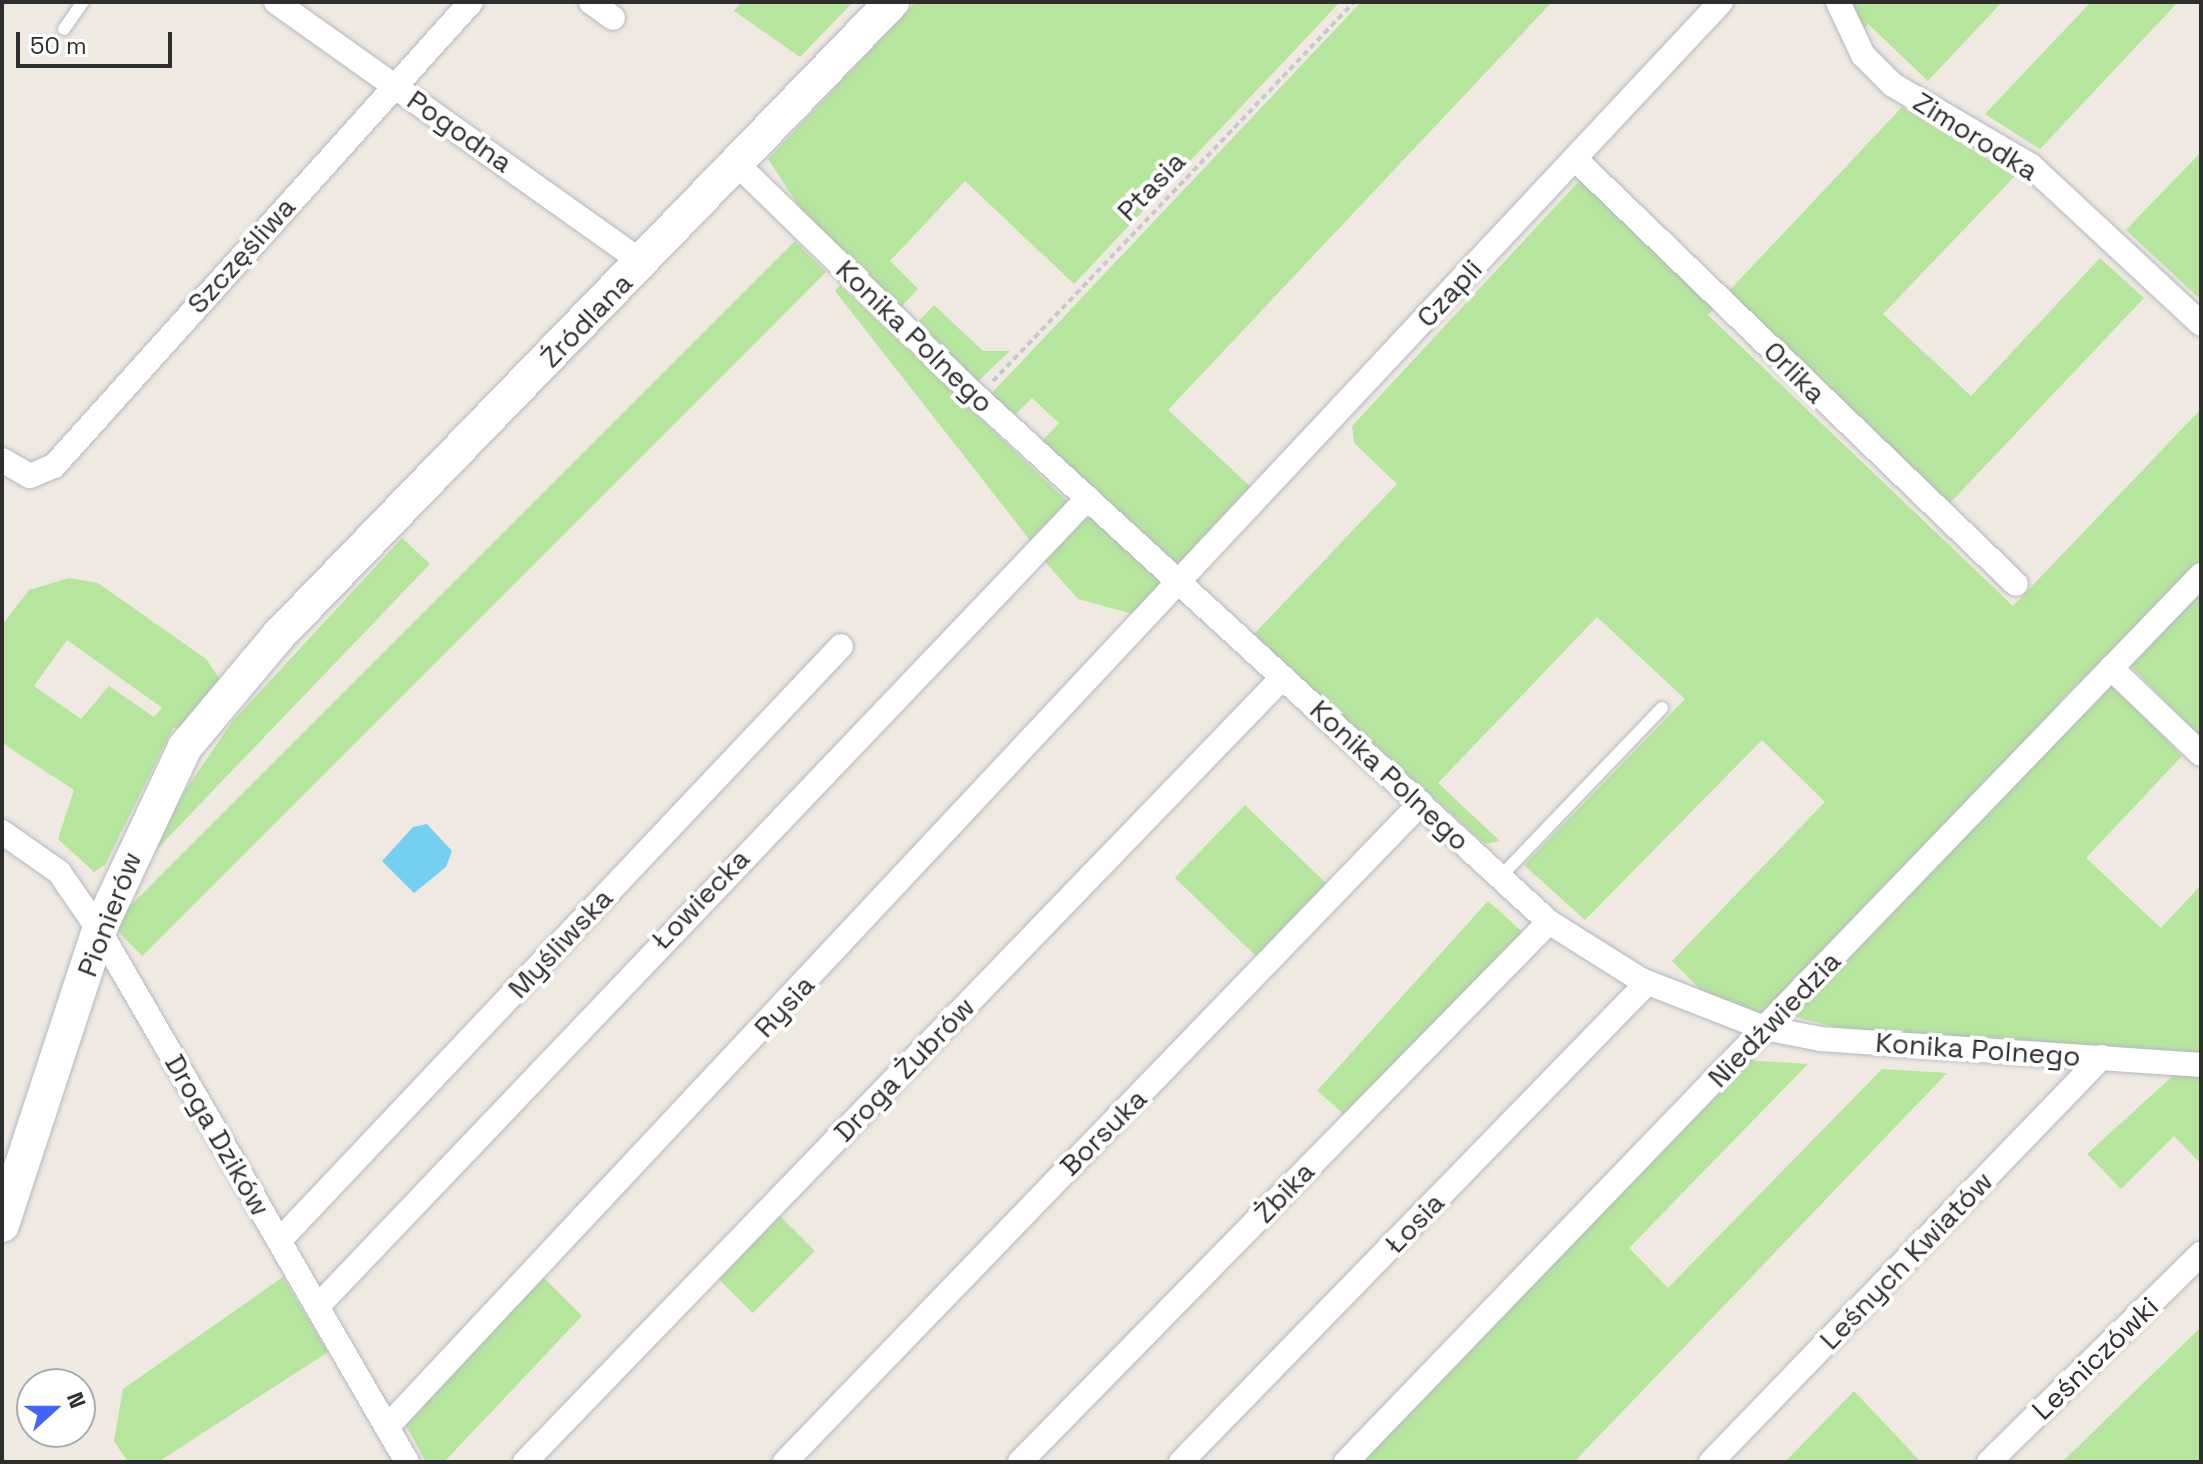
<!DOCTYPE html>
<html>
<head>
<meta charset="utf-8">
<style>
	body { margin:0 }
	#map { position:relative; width:2203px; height:1464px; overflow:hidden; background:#efe9e1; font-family:"Space Grotesk",sans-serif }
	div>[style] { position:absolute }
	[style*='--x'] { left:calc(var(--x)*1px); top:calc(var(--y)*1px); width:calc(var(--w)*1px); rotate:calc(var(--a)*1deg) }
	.green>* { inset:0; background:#b6e59e; transform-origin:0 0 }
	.water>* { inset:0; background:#75cff0 }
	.path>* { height:4px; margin-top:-2px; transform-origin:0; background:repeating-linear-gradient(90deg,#c9c9c9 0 6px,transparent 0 10px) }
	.roads { filter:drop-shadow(0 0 2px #b4b7c1) drop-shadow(0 0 2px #b4b7c1) }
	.lane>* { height:12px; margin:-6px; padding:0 6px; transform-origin:6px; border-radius:6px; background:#fff }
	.street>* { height:24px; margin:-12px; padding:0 12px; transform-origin:12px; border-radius:12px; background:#fff }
	.secondary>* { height:34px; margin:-17px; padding:0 17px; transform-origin:17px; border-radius:17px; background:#fff }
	span { translate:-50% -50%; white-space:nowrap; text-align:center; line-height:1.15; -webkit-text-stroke:8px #fff; paint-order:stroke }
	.street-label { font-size:28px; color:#2e2e2e }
	.frame { position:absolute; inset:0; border:4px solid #2e2e2e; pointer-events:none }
	.north { position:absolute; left:16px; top:1368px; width:80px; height:80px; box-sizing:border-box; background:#fff; border:2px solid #ababab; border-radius:50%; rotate:69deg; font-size:22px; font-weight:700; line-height:32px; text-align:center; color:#2e2e2e }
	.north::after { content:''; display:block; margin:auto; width:28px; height:36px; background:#4264fb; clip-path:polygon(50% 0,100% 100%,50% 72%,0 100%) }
	.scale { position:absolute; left:16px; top:32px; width:156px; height:36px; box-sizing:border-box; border:4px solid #2e2e2e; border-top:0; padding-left:10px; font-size:24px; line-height:28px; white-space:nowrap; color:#2e2e2e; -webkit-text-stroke:6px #fff; paint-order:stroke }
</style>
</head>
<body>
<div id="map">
	<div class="green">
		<div style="clip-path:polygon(741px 2px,853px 2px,800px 57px,734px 11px)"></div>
		<div style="clip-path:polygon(916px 2px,1340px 2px,1074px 284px,965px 181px,890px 261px,918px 289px,898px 310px,802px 211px,768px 159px)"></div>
		<div style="clip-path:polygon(1361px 2px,1552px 2px,1168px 410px,1252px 488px,1189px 561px,1175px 562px,1042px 441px,1059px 423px,1032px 398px,1015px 415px,990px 395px)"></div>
		<div style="clip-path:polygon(1846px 2px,2002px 2px,1928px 81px,1868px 24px,1863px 30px)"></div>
		<div style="clip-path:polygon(2091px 2px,2178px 2px,2040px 149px,1985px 114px)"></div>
		<div style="clip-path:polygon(1902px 107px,2015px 176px,1883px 314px,1971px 396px,2100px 258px,2144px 298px,1950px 503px,1729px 291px)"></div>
		<div style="clip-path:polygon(2201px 152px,2201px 300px,2126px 230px)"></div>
		<div style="clip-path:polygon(1582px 178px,1717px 305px,1708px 315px,2013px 606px,2201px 409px,2201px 564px,2061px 700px,2047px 726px,1767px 1019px,1709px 998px,1672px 961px,1825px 802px,1762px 740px,1585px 920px,1524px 865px,1685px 699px,1597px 617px,1438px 783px,1500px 841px,1485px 844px,1253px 635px,1397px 484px,1354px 443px,1352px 426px)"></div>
		<div style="left:795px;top:241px;width:44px;height:967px;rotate:45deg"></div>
		<div style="clip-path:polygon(840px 285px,1067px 501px,1033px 544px,835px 291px)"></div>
		<div style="clip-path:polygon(934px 305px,983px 351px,1010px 351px,976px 383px,914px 326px)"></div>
		<div style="clip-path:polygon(1084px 518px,1096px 518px,1163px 583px,1144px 617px,1078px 599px,1040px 556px)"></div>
		<div style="clip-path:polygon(402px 538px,430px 564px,157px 849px,172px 810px,232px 722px)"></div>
		<div style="clip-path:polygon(evenodd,69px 578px,98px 583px,206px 659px,220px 679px,182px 728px,173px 728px,105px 865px,94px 872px,58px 839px,74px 790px,2px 743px,2px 625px,29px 590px,69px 578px,67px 640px,161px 707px,162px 708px,154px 717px,109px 686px,81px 719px,34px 686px,67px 640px)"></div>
		<div style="clip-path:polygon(2201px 586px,2201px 738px,2130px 665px)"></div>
		<div style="clip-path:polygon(2111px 683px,2182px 756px,2086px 858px,2161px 928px,2201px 885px,2201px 1059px,1843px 1029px,1788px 1015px)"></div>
		<div style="left:1245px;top:805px;width:119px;height:101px;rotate:44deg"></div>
		<div style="left:1488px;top:901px;width:54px;height:255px;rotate:42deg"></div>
		<div style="clip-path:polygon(1745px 1060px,1808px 1064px,1629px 1248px,1668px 1288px,1882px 1069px,1947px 1073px,1574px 1462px,1356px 1462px)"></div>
		<div style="clip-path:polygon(2177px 1072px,2201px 1073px,2201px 1164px,2174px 1136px,2121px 1189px,2087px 1154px)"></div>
		<div style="left:776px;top:1212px;width:55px;height:88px;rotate:45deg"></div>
		<div style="clip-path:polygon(540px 1274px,582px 1316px,444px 1462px,426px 1462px,403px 1420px)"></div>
		<div style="clip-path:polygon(283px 1277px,328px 1352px,158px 1462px,128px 1462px,114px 1441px,123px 1389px)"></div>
		<div style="clip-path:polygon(2201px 1327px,2201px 1462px,2062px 1462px)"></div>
		<div style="clip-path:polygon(1854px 1391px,1921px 1462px,1785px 1462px)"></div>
	</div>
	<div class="water">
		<div style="clip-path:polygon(427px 824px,452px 851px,446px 867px,414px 893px,382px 861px,413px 827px)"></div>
	</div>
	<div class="path">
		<div style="--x:993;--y:381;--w:523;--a:-46.39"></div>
	</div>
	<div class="roads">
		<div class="lane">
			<div style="--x:64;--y:29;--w:33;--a:-55"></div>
			<div style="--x:1500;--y:877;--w:234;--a:-46.2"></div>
		</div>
		<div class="street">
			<div style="--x:276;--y:2;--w:449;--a:35.4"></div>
			<div style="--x:591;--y:2;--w:27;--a:36"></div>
			<div style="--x:1838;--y:2;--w:59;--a:64.7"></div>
			<div style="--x:1863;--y:55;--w:42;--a:45"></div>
			<div style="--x:1893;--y:85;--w:159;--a:30.3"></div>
			<div style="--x:2030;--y:165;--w:233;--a:42.9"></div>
			<div style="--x:1575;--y:159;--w:612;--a:43.94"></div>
			<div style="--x:736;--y:163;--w:336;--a:44.2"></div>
			<div style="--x:977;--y:397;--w:776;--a:42.55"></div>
			<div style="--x:1549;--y:922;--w:109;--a:32.2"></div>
			<div style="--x:1641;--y:980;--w:132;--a:21.3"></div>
			<div style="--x:1764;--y:1028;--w:58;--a:10.9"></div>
			<div style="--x:1821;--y:1039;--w:381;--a:3.9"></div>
			<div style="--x:2;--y:460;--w:32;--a:30"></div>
			<div style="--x:30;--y:476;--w:26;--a:-23"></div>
			<div style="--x:54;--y:466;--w:624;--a:-48.05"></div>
			<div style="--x:2111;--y:668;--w:124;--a:43.7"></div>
			<div style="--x:2;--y:832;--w:70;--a:35.1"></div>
			<div style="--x:59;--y:872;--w:70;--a:55.4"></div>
			<div style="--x:99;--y:930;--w:615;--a:59.93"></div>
			<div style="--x:279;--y:1241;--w:818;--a:-46.63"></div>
			<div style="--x:318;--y:1306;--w:1116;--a:-46.38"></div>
			<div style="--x:387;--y:1427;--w:1952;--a:-46.89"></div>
			<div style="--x:525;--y:1462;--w:1091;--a:-46"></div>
			<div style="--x:785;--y:1462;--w:916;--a:-46.02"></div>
			<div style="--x:1020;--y:1462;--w:756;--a:-45.59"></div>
			<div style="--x:1181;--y:1462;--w:668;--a:-45.79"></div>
			<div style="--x:1346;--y:1462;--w:1232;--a:-46.05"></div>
			<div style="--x:1711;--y:1462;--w:563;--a:-46.01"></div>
			<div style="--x:1989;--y:1462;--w:297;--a:-44.5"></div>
		</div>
		<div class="secondary">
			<div style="--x:2;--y:1225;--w:311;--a:-71.8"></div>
			<div style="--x:99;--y:930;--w:202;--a:-64.8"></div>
			<div style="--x:185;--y:747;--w:145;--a:-50"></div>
			<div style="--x:278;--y:636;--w:883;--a:-45.92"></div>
		</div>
	</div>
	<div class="street-label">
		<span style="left:460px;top:131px;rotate:35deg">Pogodna</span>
		<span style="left:1976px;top:136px;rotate:32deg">Zimorodka</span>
		<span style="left:1151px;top:186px;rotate:-46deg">Ptasia</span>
		<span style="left:241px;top:255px;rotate:-48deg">Szczęśliwa</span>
		<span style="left:1449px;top:293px;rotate:-47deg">Czapli</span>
		<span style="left:586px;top:320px;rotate:-46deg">Źródlana</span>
		<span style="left:915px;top:336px;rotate:44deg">Konika Polnego</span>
		<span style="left:1795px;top:372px;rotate:45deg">Orlika</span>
		<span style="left:1390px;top:775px;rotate:43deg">Konika Polnego</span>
		<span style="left:700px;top:899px;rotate:-46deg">Łowiecka</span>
		<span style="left:109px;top:914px;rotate:-69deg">Pionierów</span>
		<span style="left:560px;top:943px;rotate:-47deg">Myśliwska</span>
		<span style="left:784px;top:1006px;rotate:-47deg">Rysia</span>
		<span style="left:1774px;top:1019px;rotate:-46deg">Niedźwiedzia</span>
		<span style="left:1978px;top:1049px;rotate:4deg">Konika Polnego</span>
		<span style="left:904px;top:1069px;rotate:-46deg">Droga Żubrów</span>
		<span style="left:1103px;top:1132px;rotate:-45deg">Borsuka</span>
		<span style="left:218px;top:1135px;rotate:60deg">Droga Dzików</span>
		<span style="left:1284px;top:1192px;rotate:-46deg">Żbika</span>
		<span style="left:1414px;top:1223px;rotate:-46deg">Łosia</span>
		<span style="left:1906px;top:1260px;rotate:-46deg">Leśnych Kwiatów</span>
		<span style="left:2095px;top:1358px;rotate:-44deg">Leśniczówki</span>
	</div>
	<div class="frame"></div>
	<div class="north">N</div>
	<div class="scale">50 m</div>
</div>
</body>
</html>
